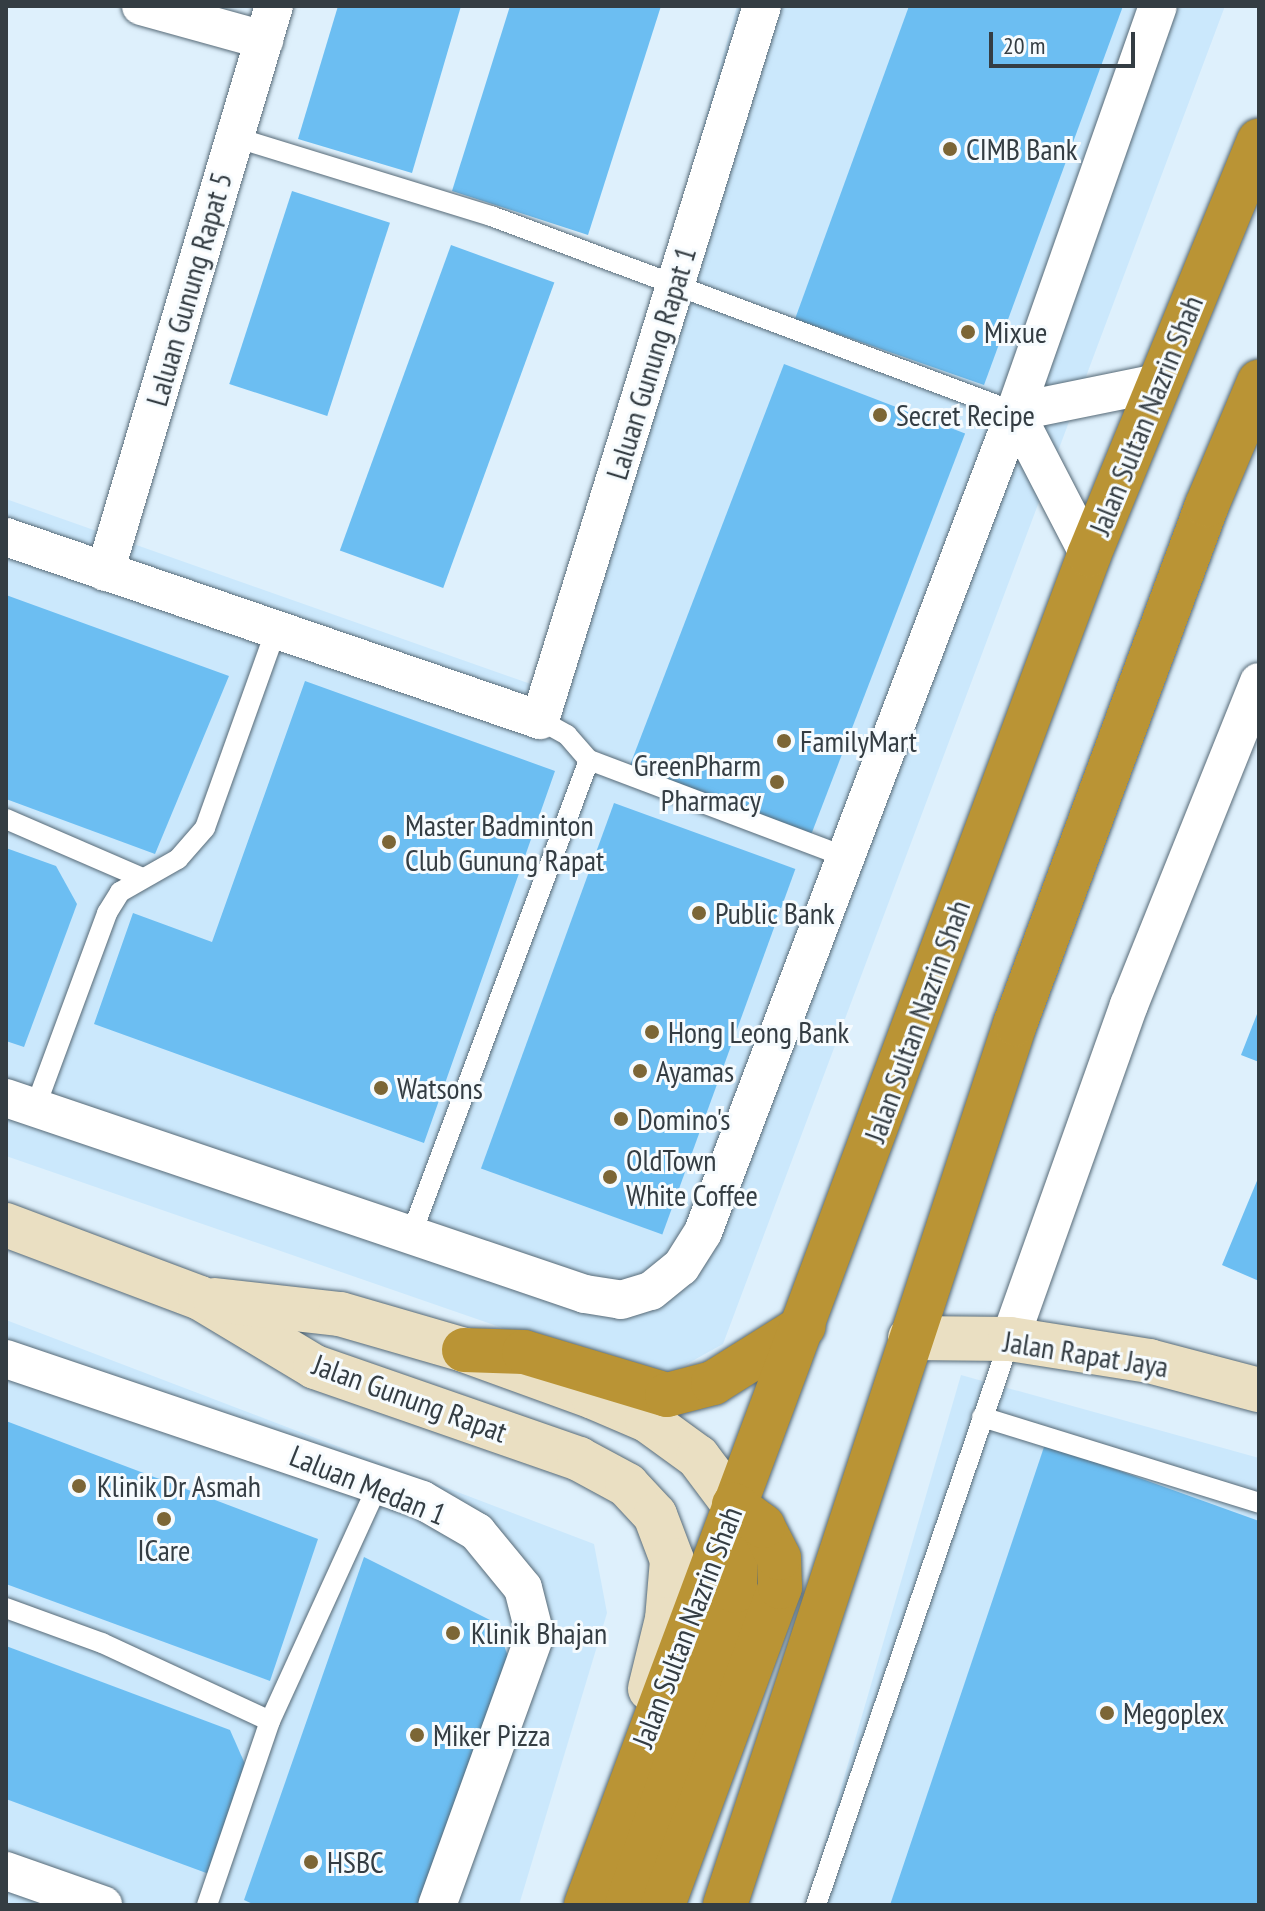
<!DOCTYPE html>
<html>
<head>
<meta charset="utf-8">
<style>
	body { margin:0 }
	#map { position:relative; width:1265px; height:1911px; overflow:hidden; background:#def0fc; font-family:"PT Sans Narrow",sans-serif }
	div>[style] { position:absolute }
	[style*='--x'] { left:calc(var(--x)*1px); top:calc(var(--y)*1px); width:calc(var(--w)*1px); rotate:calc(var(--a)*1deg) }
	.built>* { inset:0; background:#cbe8fc }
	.building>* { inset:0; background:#6cbef2; transform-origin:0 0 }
	.roads { filter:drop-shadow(0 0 2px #576a77) drop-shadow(0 0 2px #576a77) }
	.lane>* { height:20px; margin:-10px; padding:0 10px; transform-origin:10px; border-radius:10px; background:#fff }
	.street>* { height:38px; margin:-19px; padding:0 19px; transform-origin:19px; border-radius:19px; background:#fff }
	.secondary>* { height:44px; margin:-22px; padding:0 22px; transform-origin:22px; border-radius:22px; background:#eadfc2 }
	.highway>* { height:44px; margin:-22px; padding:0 22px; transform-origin:22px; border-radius:22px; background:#ba9435 }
	.dots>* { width:22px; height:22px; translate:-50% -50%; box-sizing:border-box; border:4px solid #f6fbfe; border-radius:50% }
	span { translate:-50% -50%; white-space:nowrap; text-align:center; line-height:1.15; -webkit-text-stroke:6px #f6fbfe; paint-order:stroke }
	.poi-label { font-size:30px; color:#343d43 }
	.left { translate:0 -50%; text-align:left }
	.right { translate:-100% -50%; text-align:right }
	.street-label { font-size:30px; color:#343d43 }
	.frame { position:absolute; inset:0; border:8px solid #343d43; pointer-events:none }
	.scale { position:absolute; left:989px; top:32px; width:146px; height:36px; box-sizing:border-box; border:4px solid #343d43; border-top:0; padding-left:10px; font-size:24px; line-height:28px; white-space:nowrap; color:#343d43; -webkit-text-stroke:6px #f6fbfe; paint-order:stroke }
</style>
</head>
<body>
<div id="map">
	<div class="built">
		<div style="clip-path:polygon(737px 6px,1225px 6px,723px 1344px,656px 1381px,6px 1156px,6px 499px,545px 689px)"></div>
		<div style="clip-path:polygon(6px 1320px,594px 1544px,607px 1613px,519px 1905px,6px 1905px)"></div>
		<div style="clip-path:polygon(961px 1375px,1259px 1458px,1259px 1905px,807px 1905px)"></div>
	</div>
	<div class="building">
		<div style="clip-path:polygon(338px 6px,461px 6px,412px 173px,298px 139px)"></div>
		<div style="clip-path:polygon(510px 6px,661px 6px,588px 235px,452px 191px)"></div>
		<div style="clip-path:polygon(909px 6px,1123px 6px,984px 385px,795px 319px)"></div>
		<div style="left:292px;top:191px;width:103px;height:203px;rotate:18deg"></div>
		<div style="left:451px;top:245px;width:110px;height:325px;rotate:20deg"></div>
		<div style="left:784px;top:364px;width:194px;height:433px;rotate:21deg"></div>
		<div style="clip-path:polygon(6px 595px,229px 676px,155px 854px,6px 799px)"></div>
		<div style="clip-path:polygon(305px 681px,555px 771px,424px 1143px,94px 1024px,133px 913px,212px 942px)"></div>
		<div style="left:614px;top:803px;width:193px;height:389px;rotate:20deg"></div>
		<div style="clip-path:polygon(6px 848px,56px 866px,77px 904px,24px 1047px,6px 1041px)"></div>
		<div style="clip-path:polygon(1259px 1009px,1259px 1062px,1241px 1055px)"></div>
		<div style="clip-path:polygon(1259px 1176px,1259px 1281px,1222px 1265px)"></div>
		<div style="clip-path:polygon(6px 1421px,318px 1539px,270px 1681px,6px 1584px)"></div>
		<div style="clip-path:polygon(1045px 1444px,1259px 1521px,1259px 1905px,890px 1905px)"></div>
		<div style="clip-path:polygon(364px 1557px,496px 1623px,510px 1662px,420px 1905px,255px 1905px,244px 1900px)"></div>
		<div style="clip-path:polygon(6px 1646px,230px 1730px,245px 1764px,209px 1874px,6px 1799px)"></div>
	</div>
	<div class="roads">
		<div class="lane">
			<div style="--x:234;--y:137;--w:269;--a:17.1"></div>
			<div style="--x:491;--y:216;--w:559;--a:20.51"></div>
			<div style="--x:540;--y:720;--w:31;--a:29"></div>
			<div style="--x:567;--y:735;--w:33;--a:49"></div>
			<div style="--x:589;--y:760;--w:272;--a:20.7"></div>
			<div style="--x:6;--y:819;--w:146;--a:23.4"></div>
			<div style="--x:35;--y:1108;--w:208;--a:-69.7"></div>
			<div style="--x:107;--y:913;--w:25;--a:-58"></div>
			<div style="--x:120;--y:892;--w:67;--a:-29.6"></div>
			<div style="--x:178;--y:859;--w:41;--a:-48.9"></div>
			<div style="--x:205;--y:828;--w:208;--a:-70.3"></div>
			<div style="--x:410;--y:1238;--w:510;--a:-69.47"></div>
			<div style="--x:982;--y:1417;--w:290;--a:17.2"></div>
			<div style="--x:6;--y:1608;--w:102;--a:20"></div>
			<div style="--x:102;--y:1643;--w:185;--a:24.9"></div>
			<div style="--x:207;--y:1905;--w:194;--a:-71.1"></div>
			<div style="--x:270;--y:1721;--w:262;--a:-65.4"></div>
			<div style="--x:816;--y:1905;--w:598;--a:-71.08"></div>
		</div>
		<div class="street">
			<div style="--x:141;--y:6;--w:128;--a:15.5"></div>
			<div style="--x:1015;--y:412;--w:161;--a:62.6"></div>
			<div style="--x:1015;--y:412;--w:146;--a:-11.5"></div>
			<div style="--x:6;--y:537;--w:564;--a:18.92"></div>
			<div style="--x:540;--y:720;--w:748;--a:-72.73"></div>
			<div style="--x:105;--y:572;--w:591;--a:-73.38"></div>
			<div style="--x:6;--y:1098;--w:611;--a:18.7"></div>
			<div style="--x:585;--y:1294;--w:36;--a:9"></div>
			<div style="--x:621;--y:1300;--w:31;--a:-17"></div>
			<div style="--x:651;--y:1291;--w:38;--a:-39"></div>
			<div style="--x:681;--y:1267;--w:41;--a:-57.8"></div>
			<div style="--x:703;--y:1232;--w:877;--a:-69.17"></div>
			<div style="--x:1015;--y:412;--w:430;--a:-70.6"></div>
			<div style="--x:1010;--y:1339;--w:355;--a:-70.4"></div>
			<div style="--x:1129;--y:1005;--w:348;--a:-68.1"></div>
			<div style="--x:6;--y:1359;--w:439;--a:18.7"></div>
			<div style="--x:422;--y:1500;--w:64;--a:30.2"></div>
			<div style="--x:477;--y:1532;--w:72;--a:50.6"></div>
			<div style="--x:523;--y:1588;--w:49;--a:75.7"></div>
			<div style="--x:535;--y:1635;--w:287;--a:109.9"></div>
			<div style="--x:6;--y:1871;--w:103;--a:19.3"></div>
		</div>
		<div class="secondary">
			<div style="--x:6;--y:1225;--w:207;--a:20.6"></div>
			<div style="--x:200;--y:1298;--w:134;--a:31"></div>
			<div style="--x:315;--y:1367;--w:280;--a:19.2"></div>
			<div style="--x:579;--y:1459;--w:55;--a:28.4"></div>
			<div style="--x:627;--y:1485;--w:41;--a:47"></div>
			<div style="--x:655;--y:1515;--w:48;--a:69.3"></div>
			<div style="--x:672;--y:1560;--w:59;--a:94.8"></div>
			<div style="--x:667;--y:1619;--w:72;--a:103.7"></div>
			<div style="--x:215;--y:1300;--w:126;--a:6.4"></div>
			<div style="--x:340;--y:1314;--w:129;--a:16.2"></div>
			<div style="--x:464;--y:1350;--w:137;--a:20"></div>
			<div style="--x:593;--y:1397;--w:59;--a:23.1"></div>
			<div style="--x:647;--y:1420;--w:63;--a:36"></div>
			<div style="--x:698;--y:1457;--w:60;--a:53.1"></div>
			<div style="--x:910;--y:1338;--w:100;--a:0.6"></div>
			<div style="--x:1010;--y:1339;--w:141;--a:9"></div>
			<div style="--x:1149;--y:1361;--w:114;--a:14.8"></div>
		</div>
		<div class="highway">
			<div style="--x:464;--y:1350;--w:60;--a:1.9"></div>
			<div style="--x:524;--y:1352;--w:149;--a:16.7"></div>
			<div style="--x:667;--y:1395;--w:48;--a:-14.6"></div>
			<div style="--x:713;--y:1383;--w:107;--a:-32.1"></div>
			<div style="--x:586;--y:1905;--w:1441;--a:-69.56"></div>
			<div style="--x:1089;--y:555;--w:448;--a:-67.7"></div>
			<div style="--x:627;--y:1905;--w:332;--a:-71"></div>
			<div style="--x:735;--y:1591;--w:60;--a:-89"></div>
			<div style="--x:663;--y:1905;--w:339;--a:-69.8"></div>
			<div style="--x:780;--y:1587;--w:29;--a:-92"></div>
			<div style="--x:779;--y:1558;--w:36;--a:-117"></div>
			<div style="--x:763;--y:1526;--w:36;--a:-144"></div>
			<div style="--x:725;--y:1905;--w:928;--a:-71.78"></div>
			<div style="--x:1015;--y:1024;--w:553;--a:-69.7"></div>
			<div style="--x:1207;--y:505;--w:134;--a:-67.1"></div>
		</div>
	</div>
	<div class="dots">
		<div style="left:950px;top:149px;background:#7c6636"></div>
		<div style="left:968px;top:332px;background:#7c6636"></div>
		<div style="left:880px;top:415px;background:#7c6636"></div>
		<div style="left:784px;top:741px;background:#7c6636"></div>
		<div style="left:777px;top:782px;background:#7c6636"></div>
		<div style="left:389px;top:842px;background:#7c6636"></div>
		<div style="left:699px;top:913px;background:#7c6636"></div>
		<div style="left:652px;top:1032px;background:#7c6636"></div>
		<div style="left:640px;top:1071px;background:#7c6636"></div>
		<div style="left:381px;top:1088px;background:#7c6636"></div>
		<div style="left:621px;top:1119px;background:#7c6636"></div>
		<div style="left:610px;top:1177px;background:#7c6636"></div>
		<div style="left:79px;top:1486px;background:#7c6636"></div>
		<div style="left:164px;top:1519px;background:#7c6636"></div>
		<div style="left:453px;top:1633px;background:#7c6636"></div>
		<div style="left:1107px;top:1713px;background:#7c6636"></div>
		<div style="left:417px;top:1735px;background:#7c6636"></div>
		<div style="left:311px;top:1862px;background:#7c6636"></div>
	</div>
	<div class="poi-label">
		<span class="left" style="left:966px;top:149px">CIMB Bank</span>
		<span class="left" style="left:984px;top:332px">Mixue</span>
		<span class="left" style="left:896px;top:415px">Secret Recipe</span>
		<span class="left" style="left:800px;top:741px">FamilyMart</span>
		<span class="right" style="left:761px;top:782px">GreenPharm<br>Pharmacy</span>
		<span class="left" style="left:405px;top:842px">Master Badminton<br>Club Gunung Rapat</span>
		<span class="left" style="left:715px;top:913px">Public Bank</span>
		<span class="left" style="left:668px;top:1032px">Hong Leong Bank</span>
		<span class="left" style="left:656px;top:1071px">Ayamas</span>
		<span class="left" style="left:397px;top:1088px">Watsons</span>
		<span class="left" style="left:637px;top:1119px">Domino's</span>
		<span class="left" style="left:626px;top:1177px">OldTown<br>White Coffee</span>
		<span class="left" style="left:97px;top:1486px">Klinik Dr Asmah</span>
		<span style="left:164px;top:1550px">ICare</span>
		<span class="left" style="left:471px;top:1633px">Klinik Bhajan</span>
		<span class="left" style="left:1123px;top:1713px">Megoplex</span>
		<span class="left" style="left:433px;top:1735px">Miker Pizza</span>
		<span class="left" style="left:327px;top:1862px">HSBC</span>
	</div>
	<div class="street-label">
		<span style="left:189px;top:289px;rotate:-74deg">Laluan Gunung Rapat 5</span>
		<span style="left:651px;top:363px;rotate:-73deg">Laluan Gunung Rapat 1</span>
		<span style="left:1146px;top:415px;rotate:-68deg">Jalan Sultan Nazrin Shah</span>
		<span style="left:917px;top:1021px;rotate:-70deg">Jalan Sultan Nazrin Shah</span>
		<span style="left:1086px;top:1354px;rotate:9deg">Jalan Rapat Jaya</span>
		<span style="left:410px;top:1398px;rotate:20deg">Jalan Gunung Rapat</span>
		<span style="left:368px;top:1485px;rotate:22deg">Laluan Medan 1</span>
		<span style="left:687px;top:1627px;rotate:-69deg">Jalan Sultan Nazrin Shah</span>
	</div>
	<div class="frame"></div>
	<div class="scale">20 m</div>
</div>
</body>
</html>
